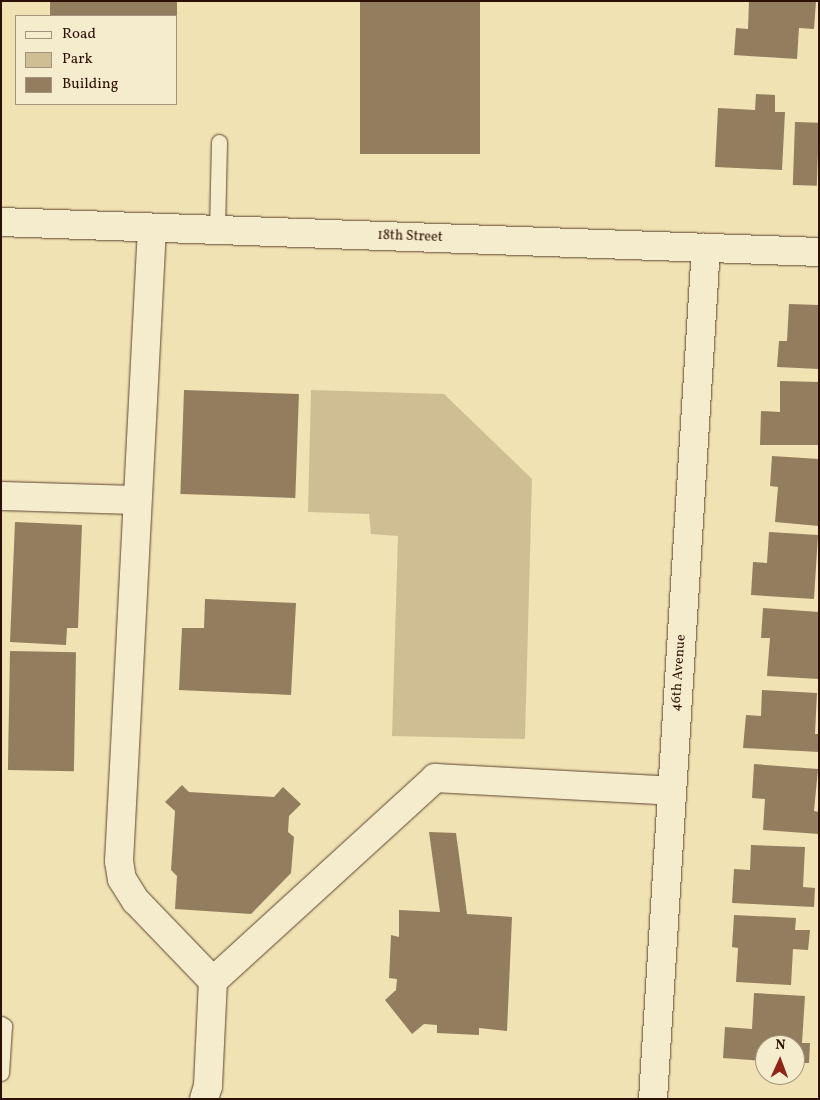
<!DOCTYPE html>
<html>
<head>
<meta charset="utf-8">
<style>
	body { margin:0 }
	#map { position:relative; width:820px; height:1100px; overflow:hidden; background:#f0e2b2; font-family:Vollkorn,serif }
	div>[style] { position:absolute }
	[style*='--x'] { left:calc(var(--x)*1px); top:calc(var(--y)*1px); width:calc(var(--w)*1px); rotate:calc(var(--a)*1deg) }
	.green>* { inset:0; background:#cfbe94 }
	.building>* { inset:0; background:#927d5e; transform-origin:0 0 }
	.roads { filter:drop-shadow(0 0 1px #5d4430) drop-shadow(0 0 1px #5d4430) }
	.service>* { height:15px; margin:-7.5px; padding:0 7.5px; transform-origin:7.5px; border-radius:7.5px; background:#f5eccd }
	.minor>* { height:28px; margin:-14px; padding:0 14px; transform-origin:14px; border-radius:14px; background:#f5eccd }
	span { translate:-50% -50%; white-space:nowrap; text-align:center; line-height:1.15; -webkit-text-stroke:5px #f5eccd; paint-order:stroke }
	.street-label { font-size:14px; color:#2c1004 }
	.frame { position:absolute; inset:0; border:2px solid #2c1004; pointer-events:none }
	.legend { position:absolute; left:15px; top:15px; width:162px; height:90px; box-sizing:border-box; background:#f5eccd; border:1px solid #a5947d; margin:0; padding:6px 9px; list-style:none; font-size:15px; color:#2c1004 }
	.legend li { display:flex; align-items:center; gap:10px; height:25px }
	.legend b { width:25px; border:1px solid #a5947d }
	.north { position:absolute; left:755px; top:1035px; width:50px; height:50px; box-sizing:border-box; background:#f5eccd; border:1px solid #a5947d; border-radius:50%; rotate:2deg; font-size:14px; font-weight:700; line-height:20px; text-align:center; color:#2c1004 }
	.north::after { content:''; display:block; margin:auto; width:18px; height:22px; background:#8f2418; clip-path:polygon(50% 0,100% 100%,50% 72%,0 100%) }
</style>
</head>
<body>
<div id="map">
	<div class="green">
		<div style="clip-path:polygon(311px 390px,444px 394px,532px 479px,525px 739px,392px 736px,398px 536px,371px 534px,369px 514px,308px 512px)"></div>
	</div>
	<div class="building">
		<div style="left:50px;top:1px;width:127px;height:15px"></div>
		<div style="left:360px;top:1px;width:120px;height:153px"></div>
		<div style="clip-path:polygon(749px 1px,816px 1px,814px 29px,799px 28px,797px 59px,734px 55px,736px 28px,748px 29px)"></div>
		<div style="clip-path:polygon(756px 94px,775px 95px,775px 112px,785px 112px,782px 170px,715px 167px,718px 108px,755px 110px)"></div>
		<div style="left:795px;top:122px;width:24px;height:63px;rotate:2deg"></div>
		<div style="clip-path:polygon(789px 304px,819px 305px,819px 369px,777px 367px,779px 341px,787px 341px)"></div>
		<div style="clip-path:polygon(780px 381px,819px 382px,819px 445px,760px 445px,761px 411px,780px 412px)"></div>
		<div style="left:184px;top:390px;width:115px;height:104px;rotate:2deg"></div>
		<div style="clip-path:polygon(772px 456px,819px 459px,819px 526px,775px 522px,778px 487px,770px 486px)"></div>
		<div style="clip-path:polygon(15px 522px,82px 525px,78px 628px,67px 628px,66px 645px,10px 642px)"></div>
		<div style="clip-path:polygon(769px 532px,818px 535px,814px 599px,751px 595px,753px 562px,767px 563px)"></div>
		<div style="clip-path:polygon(205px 599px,296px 603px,291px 695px,179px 690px,182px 628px,204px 628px)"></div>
		<div style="clip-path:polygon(763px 608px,819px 612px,819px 679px,767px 676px,770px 638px,761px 638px)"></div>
		<div style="left:10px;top:651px;width:66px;height:119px;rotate:1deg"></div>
		<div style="clip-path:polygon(762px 690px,817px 693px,815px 734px,819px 734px,819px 752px,743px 748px,746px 715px,761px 716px)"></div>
		<div style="clip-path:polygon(754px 764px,818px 769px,814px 811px,819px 812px,819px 834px,763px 830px,765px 799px,752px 798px)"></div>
		<div style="clip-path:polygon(182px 785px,189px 792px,274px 797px,283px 787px,301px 804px,289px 816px,288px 832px,294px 837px,291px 873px,251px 914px,175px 909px,177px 876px,171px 870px,175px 811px,165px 802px)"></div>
		<div style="clip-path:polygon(429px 832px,456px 833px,467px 914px,512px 917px,507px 1031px,479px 1028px,479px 1035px,437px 1033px,437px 1025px,424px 1024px,412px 1034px,385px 1000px,396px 990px,397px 979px,389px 978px,391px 935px,399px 937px,399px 910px,440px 912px)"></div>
		<div style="clip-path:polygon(751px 845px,805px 847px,803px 887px,815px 888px,814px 907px,732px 903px,734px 869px,750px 870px)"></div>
		<div style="clip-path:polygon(734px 915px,796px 918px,795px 930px,810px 930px,808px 950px,793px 949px,791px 985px,736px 982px,738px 948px,732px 947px)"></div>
		<div style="clip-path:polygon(754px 993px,805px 996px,802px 1043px,810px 1043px,809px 1063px,795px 1063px,795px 1045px,765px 1045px,765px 1061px,723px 1058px,725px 1027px,752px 1029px)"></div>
	</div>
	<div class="roads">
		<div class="service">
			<div style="--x:217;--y:230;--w:88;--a:-88.7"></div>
			<div style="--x:1;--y:1024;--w:4;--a:34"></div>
			<div style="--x:4;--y:1026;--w:47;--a:93.7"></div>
		</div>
		<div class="minor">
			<div style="--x:1;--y:222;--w:819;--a:2.1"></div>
			<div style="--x:152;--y:228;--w:634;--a:92.98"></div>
			<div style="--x:119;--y:861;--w:18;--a:81"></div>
			<div style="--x:122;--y:879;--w:26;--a:58"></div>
			<div style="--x:136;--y:901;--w:111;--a:46.1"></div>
			<div style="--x:1;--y:496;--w:136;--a:1.7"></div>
			<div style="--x:204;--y:1099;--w:14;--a:-73"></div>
			<div style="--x:208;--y:1086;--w:105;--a:-87.3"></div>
			<div style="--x:213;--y:981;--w:301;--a:-42.4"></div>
			<div style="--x:435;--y:778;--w:237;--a:3.1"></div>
			<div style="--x:653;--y:1099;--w:853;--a:-86.44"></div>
		</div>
	</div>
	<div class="street-label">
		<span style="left:410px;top:237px;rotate:2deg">18th Street</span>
		<span style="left:679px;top:673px;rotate:-86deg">46th Avenue</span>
	</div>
	<div class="frame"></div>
	<ul class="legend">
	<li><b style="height:6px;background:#f5eccd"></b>Road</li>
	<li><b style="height:14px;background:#cfbe94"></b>Park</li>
	<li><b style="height:14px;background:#927d5e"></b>Building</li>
	</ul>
	<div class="north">N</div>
</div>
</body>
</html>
